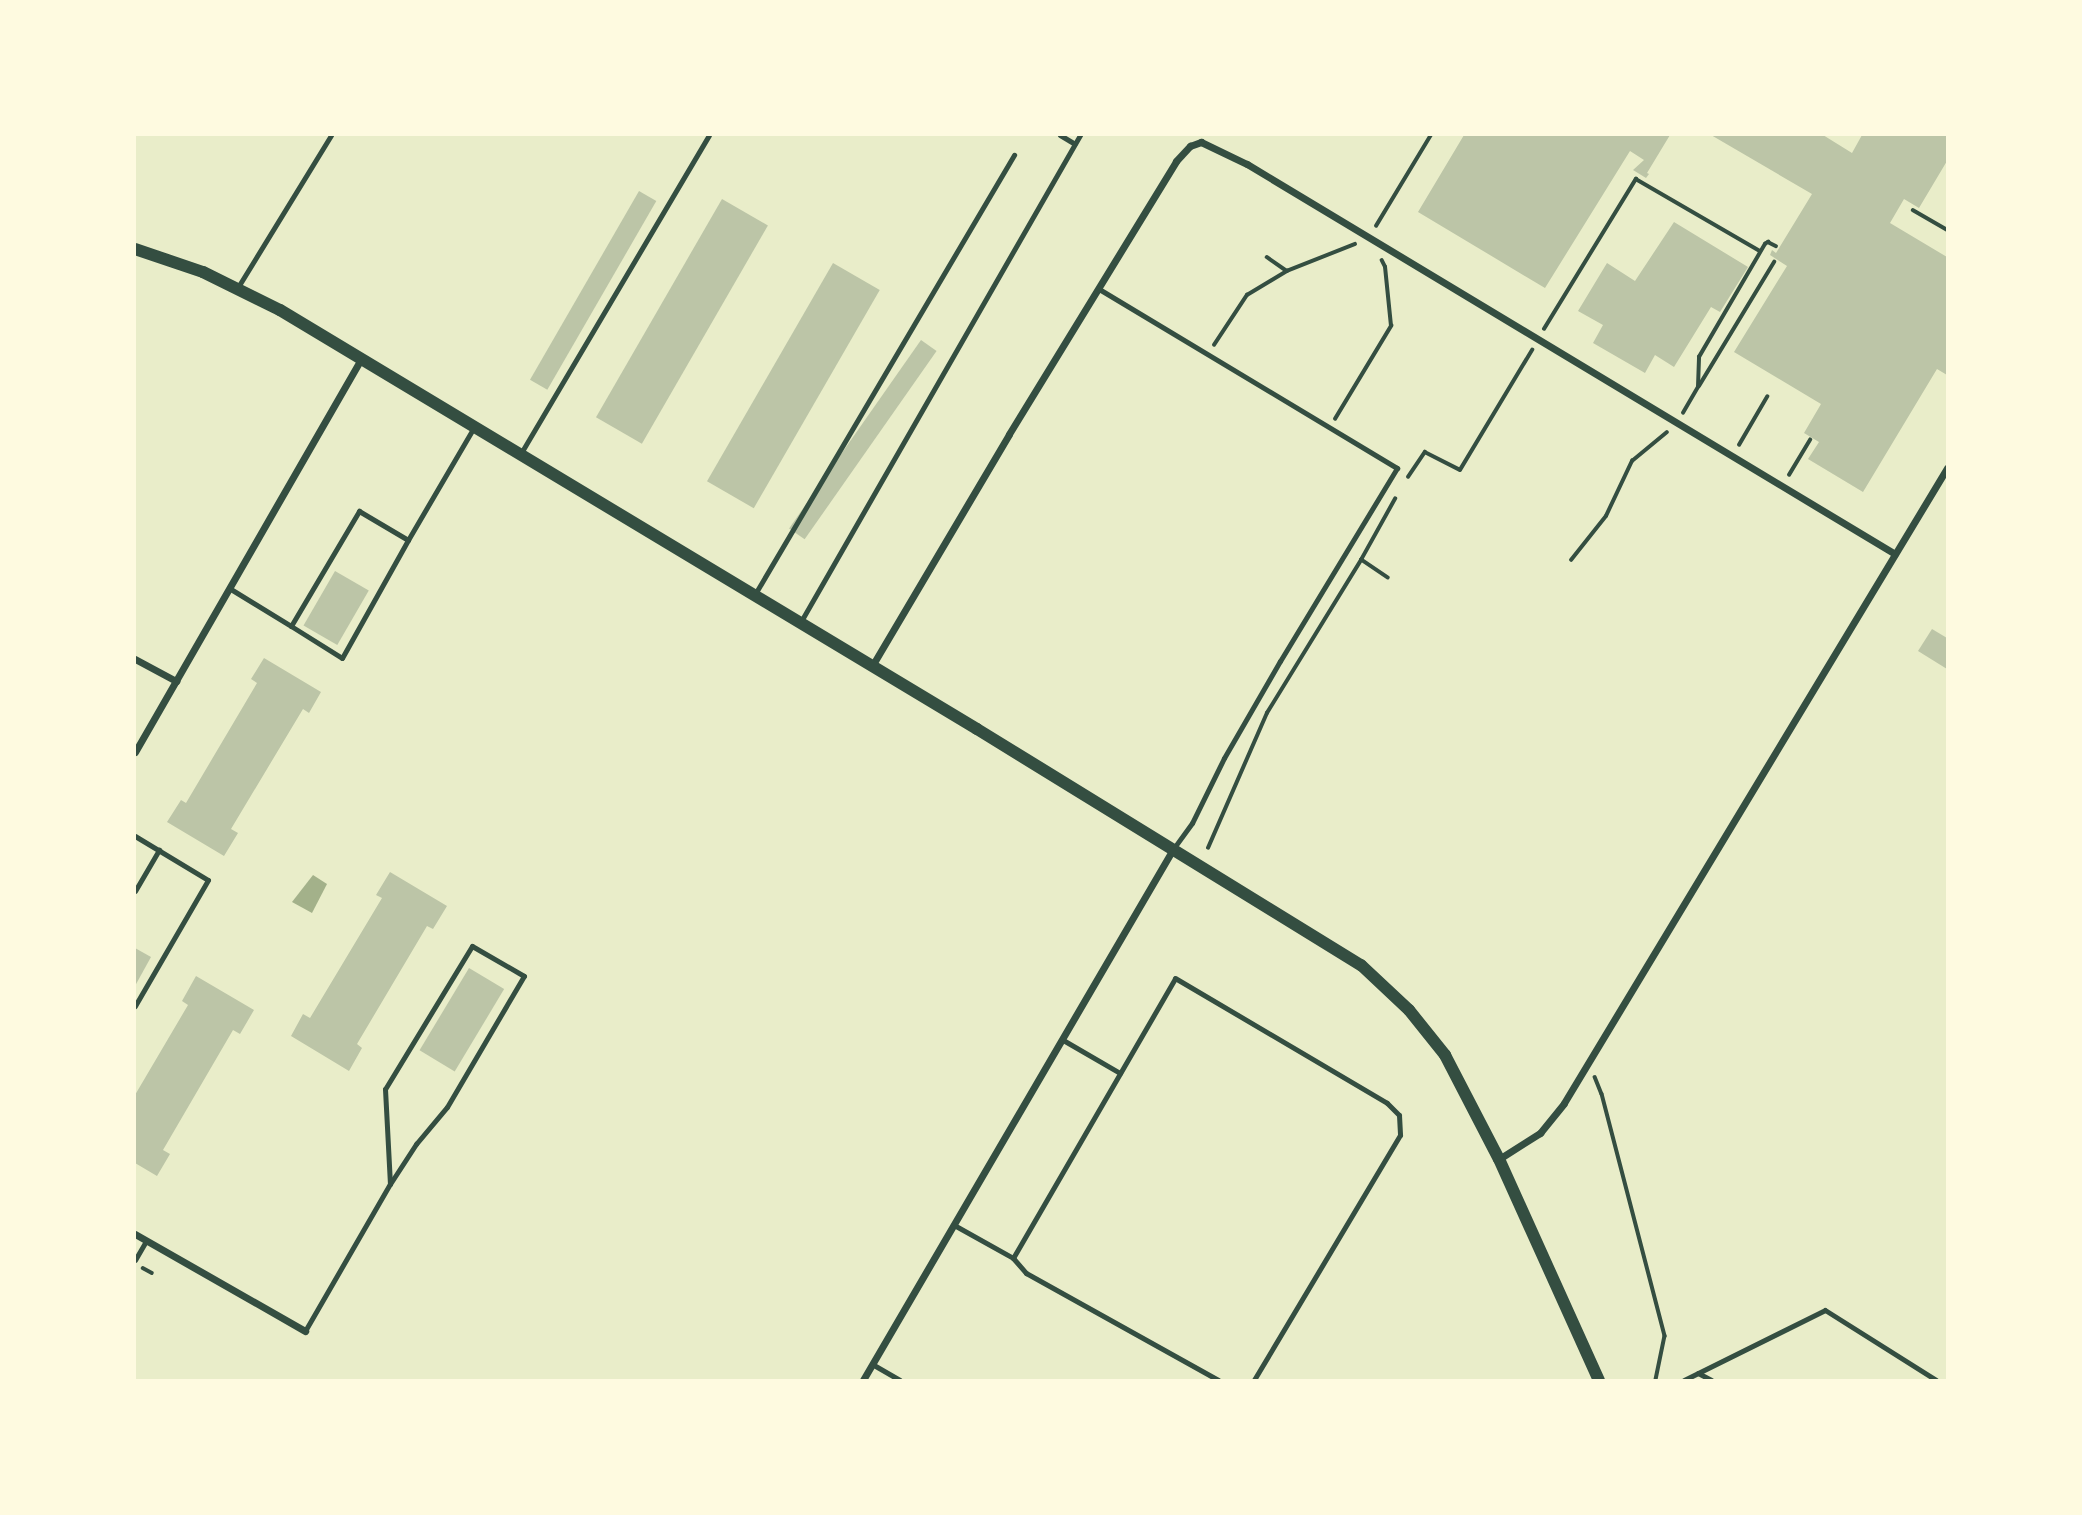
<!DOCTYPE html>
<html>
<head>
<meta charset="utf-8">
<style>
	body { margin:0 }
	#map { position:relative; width:2082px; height:1515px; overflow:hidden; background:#e9edc9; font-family:Montserrat,sans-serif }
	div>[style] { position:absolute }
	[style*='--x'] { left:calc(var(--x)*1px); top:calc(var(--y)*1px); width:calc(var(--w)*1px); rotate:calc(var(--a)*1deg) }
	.water>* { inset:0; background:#a3b18a }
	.building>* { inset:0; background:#bcc5a7; transform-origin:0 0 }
	.path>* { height:3.5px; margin:-1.75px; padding:0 1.75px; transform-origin:1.75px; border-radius:1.75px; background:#344e41 }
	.service>* { height:5px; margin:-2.5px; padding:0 2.5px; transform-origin:2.5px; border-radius:2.5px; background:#344e41 }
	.minor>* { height:7px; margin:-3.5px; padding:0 3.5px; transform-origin:3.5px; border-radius:3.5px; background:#344e41 }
	.tertiary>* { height:12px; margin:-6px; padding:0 6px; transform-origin:6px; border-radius:6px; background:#344e41 }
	span { translate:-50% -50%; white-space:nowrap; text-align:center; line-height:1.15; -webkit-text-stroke:6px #fefae0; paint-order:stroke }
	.frame { position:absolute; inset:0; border:136px solid #fefae0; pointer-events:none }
</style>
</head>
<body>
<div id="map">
	<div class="water">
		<div style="clip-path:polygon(313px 875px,327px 884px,312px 913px,292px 902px)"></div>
	</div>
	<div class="building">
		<div style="clip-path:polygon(1464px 135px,1670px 135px,1647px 173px,1649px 174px,1646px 178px,1633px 170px,1644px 160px,1630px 151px,1545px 288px,1418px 212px)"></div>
		<div style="clip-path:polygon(1711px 135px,1823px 135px,1852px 153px,1862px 135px,1947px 135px,1947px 161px,1919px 208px,1904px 199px,1890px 223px,1947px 257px,1947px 375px,1937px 369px,1863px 492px,1808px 459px,1819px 442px,1804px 433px,1821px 404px,1734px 352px,1787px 266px,1770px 255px,1772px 250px,1776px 253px,1812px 194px)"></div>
		<div style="left:639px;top:191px;width:20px;height:218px;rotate:30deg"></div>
		<div style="left:722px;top:199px;width:53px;height:252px;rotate:30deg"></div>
		<div style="clip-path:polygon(1674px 222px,1748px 267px,1720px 312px,1711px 307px,1674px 367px,1655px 355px,1645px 373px,1593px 343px,1603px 325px,1578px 311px,1607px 263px,1635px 281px)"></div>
		<div style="left:833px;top:263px;width:54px;height:252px;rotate:30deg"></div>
		<div style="left:921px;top:340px;width:19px;height:230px;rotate:35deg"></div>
		<div style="left:335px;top:571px;width:39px;height:63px;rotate:30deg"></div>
		<div style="clip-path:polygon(1932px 629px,1947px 638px,1947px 669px,1918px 651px)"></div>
		<div style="clip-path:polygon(264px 658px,321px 692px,309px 713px,303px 709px,231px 829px,238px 833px,224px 856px,167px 822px,181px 800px,186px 803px,257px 683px,251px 679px)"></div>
		<div style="clip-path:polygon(390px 872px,447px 906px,433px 929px,427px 926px,357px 1044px,362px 1048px,349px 1071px,291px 1036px,303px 1014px,310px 1018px,382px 898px,376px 895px)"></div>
		<div style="clip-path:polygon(135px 948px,151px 957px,135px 986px)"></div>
		<div style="left:469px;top:968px;width:41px;height:96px;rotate:31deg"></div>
		<div style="clip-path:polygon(196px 976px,254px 1010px,240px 1034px,233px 1030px,163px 1150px,170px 1154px,157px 1176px,135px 1163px,135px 1095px,188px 1005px,182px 1001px)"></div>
	</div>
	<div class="path">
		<div style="--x:1913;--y:210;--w:39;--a:30"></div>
		<div style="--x:1376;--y:226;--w:106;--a:-58.9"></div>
		<div style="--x:1267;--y:257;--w:24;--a:35"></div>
		<div style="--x:1287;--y:271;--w:73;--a:-21.7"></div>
		<div style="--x:1544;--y:329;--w:176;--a:-58.5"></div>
		<div style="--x:1636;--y:179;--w:143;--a:30.1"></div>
		<div style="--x:1214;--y:345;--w:60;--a:-56.6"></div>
		<div style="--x:1247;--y:295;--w:47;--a:-31"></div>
		<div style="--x:1699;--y:386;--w:145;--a:-58.8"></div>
		<div style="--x:1683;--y:413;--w:30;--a:-60"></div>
		<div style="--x:1698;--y:387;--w:30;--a:-88"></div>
		<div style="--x:1699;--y:357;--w:131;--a:-59.7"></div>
		<div style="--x:1765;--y:244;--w:4;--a:-34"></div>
		<div style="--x:1768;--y:242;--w:9;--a:27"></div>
		<div style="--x:1335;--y:419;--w:109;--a:-58.9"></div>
		<div style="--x:1391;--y:326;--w:59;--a:-95.8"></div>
		<div style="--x:1385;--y:267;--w:7;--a:-117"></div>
		<div style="--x:1739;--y:445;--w:56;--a:-59.7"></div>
		<div style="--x:1789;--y:475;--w:41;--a:-59"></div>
		<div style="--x:1408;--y:477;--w:30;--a:-56"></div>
		<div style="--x:1425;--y:452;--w:39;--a:27"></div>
		<div style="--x:1460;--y:470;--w:140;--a:-59"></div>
		<div style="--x:1571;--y:560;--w:56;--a:-51.5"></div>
		<div style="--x:1606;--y:516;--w:61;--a:-64.7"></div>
		<div style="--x:1632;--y:461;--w:45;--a:-39.6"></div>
		<div style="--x:1388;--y:578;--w:32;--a:-146"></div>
		<div style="--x:1361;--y:560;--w:70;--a:-60.9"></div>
		<div style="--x:1208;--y:848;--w:147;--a:-66.4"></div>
		<div style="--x:1267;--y:713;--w:180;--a:-58.4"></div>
		<div style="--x:1595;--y:1077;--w:18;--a:68"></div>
		<div style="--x:1602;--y:1094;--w:250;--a:75.4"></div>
		<div style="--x:1665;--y:1336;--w:45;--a:101.6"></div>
		<div style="--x:143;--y:1268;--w:10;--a:29"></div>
	</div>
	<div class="service">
		<div style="--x:1060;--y:135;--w:17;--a:31"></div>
		<div style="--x:238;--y:287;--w:178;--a:-58.5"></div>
		<div style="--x:1099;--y:289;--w:348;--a:31"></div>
		<div style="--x:1397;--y:468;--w:226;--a:121.2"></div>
		<div style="--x:1280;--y:661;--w:112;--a:120"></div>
		<div style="--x:1224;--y:758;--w:72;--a:116.2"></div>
		<div style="--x:1192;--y:823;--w:32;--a:126"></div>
		<div style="--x:521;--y:453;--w:369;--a:-59.4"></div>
		<div style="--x:229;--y:588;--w:73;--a:31.5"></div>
		<div style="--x:291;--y:626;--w:134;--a:-59.4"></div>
		<div style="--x:359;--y:511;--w:57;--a:30.6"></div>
		<div style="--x:408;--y:540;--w:131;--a:-59.7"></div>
		<div style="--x:755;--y:594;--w:510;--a:-59.46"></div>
		<div style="--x:800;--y:623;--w:563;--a:-60.15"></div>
		<div style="--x:291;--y:626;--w:60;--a:32.1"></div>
		<div style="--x:342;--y:658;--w:135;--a:-60.8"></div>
		<div style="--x:135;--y:836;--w:85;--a:31.1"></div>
		<div style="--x:208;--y:880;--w:146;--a:120.1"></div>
		<div style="--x:135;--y:891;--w:48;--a:-59.7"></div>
		<div style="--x:1063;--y:1040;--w:66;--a:30.1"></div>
		<div style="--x:954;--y:1225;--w:68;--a:29.2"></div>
		<div style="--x:1013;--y:1258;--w:20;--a:49"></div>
		<div style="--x:1026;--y:1273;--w:220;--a:29.1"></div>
		<div style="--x:1013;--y:1258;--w:323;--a:-59.9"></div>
		<div style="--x:1175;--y:978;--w:246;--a:30.5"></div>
		<div style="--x:1387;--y:1103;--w:17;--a:45"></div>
		<div style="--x:1399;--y:1115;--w:20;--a:87"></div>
		<div style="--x:1400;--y:1135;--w:285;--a:120.8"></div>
		<div style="--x:135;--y:1260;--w:22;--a:-60"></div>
		<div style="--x:305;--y:1331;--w:170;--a:-60"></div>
		<div style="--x:390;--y:1184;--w:48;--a:-57"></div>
		<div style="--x:416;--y:1144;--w:48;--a:-50"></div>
		<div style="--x:447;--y:1107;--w:152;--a:-59.6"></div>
		<div style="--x:524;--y:976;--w:60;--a:-150"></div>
		<div style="--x:472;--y:946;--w:167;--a:121.3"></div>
		<div style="--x:385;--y:1089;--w:95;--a:87"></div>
		<div style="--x:872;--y:1364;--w:32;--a:30"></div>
		<div style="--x:1698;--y:1373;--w:15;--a:28"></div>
		<div style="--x:1684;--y:1380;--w:157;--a:-26.4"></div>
		<div style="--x:1825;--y:1310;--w:131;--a:32.2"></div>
	</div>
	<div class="minor">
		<div style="--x:135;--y:659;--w:47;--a:28.2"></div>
		<div style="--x:872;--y:666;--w:269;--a:-59.4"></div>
		<div style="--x:1009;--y:434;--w:320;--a:-58.5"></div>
		<div style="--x:1176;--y:161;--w:21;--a:-47"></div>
		<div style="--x:1190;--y:146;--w:12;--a:-20"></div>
		<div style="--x:1201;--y:142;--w:51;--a:25.6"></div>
		<div style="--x:1247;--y:164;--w:756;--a:31.04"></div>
		<div style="--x:135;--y:752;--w:452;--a:-60.1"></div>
		<div style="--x:1499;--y:1159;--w:49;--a:-32.4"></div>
		<div style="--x:1540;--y:1133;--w:38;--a:-51"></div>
		<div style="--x:1564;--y:1103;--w:742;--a:-58.9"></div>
		<div style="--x:135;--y:1234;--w:196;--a:29.7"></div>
		<div style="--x:863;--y:1380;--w:615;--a:-59.72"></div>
	</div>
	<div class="tertiary">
		<div style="--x:135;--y:249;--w:72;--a:18.7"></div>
		<div style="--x:203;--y:272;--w:86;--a:26.3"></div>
		<div style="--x:280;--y:310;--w:813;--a:31.01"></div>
		<div style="--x:977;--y:729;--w:451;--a:31.6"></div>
		<div style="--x:1361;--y:965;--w:66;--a:43.2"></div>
		<div style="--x:1409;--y:1010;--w:58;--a:51.3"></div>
		<div style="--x:1445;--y:1055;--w:117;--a:62.6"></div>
		<div style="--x:1499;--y:1159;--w:243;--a:65.7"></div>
	</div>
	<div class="frame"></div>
</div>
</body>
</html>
